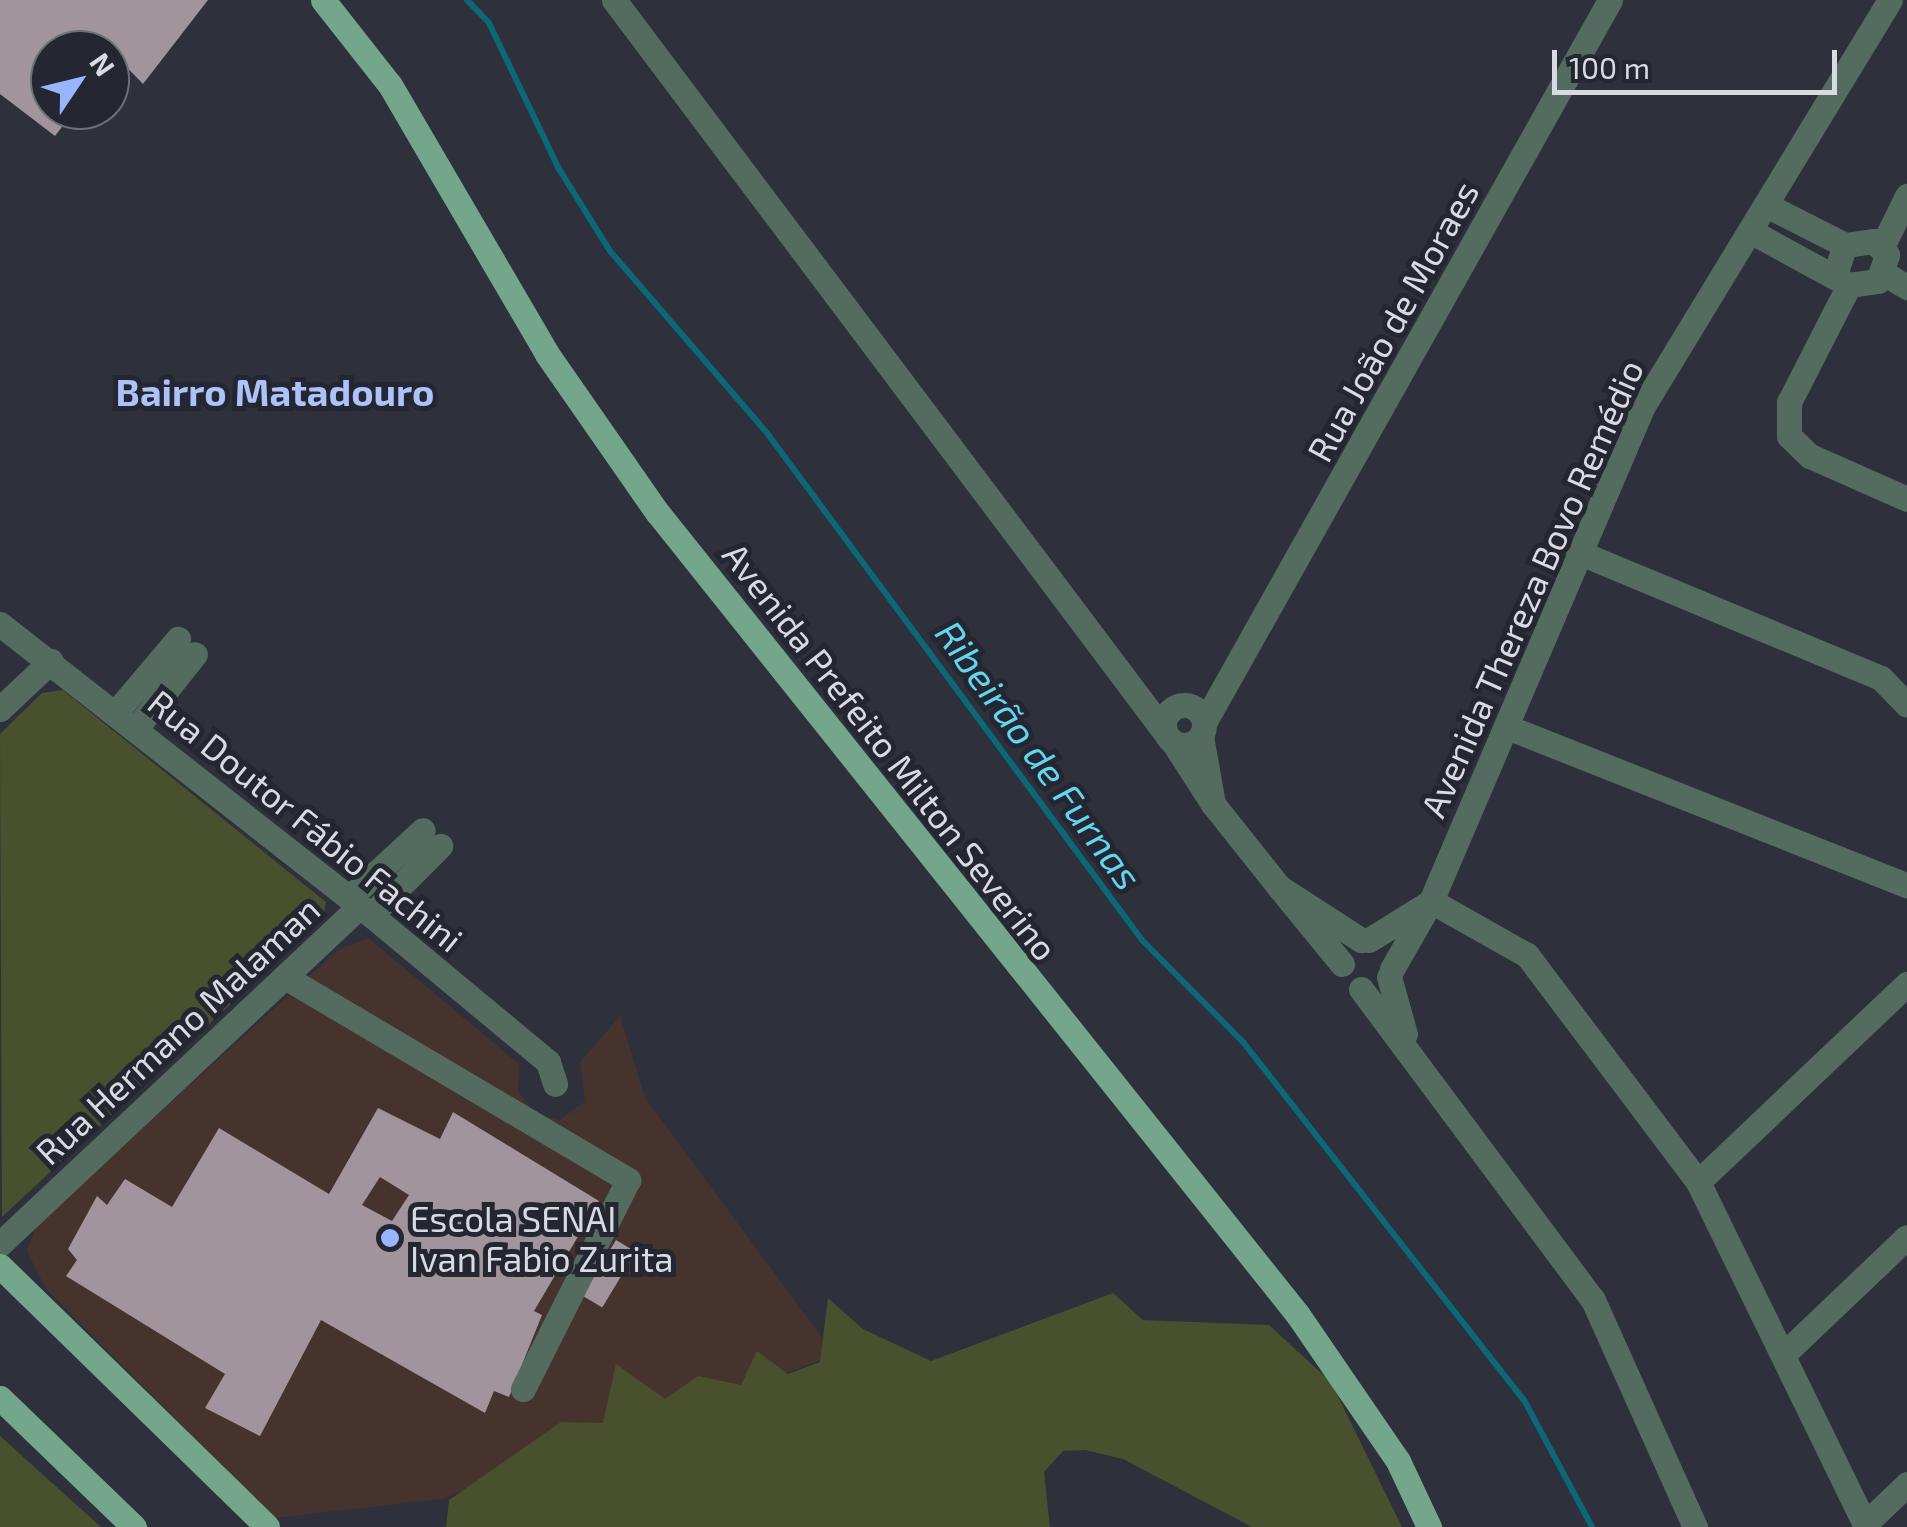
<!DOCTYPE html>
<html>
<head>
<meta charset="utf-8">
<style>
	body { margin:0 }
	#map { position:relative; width:1907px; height:1527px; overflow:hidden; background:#2e303b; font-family:"Exo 2",sans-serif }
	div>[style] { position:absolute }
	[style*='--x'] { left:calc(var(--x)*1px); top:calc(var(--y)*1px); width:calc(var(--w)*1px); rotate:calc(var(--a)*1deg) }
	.education>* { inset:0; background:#47332e }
	.green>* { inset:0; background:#49502d }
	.stream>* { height:6px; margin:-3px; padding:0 3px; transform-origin:3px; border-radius:3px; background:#0c6777 }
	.building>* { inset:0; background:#a1949c; transform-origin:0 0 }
	.minor>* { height:25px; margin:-12.5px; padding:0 12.5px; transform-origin:12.5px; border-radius:12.5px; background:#546c5f }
	.minor>.ring { margin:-12.5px; padding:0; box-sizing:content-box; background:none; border:25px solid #546c5f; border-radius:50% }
	.major>* { height:25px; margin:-12.5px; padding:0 12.5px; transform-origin:12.5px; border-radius:12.5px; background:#73a68b }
	.dots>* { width:28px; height:28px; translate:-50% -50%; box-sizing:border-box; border:5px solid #242631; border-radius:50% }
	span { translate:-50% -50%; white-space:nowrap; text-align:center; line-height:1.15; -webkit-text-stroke:10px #242631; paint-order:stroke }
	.street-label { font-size:35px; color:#d9dbe2 }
	.poi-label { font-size:35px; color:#d9dbe2 }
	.left { translate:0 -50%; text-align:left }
	.neighbourhood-label { font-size:38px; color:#acc2f8; font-weight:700 }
	.water-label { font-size:38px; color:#62d6f0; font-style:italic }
	.north { position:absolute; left:30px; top:30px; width:100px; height:100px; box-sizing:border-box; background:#242631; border:2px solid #6c6e78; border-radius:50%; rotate:55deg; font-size:28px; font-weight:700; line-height:40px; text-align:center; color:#d9dbe2 }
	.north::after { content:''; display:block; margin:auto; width:35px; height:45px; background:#98b5fd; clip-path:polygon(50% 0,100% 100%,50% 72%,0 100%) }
	.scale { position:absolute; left:1552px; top:50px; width:285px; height:45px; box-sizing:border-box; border:5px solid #d9dbe2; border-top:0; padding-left:12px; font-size:30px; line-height:35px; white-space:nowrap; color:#d9dbe2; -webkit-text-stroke:8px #242631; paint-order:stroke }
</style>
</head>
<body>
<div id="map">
	<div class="education">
		<div style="clip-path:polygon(368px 938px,519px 1064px,518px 1091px,536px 1115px,560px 1120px,585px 1101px,580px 1062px,620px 1016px,645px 1098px,835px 1355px,442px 1499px,274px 1518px,46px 1289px,27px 1251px,37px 1225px,339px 949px)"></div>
	</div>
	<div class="green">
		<div style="clip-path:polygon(63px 690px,326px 902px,323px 918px,2px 1217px,0 734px,42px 693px)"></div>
		<div style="clip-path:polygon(1113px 1293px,1143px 1320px,1269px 1325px,1331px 1382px,1402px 1527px,1252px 1527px,1123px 1459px,1085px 1450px,1063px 1451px,1044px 1472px,1050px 1527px,446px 1527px,449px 1500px,561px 1422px,603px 1423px,616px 1364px,665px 1399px,698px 1376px,741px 1385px,757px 1351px,788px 1374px,820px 1362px,828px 1298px,863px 1329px,931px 1361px)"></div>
		<div style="clip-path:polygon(0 1436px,101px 1527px,0 1527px)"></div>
	</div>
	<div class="stream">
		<div style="--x:467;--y:0;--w:32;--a:46"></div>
		<div style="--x:489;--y:23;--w:162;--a:64.4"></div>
		<div style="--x:559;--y:169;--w:97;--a:58.1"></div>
		<div style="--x:610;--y:251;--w:240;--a:49.2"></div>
		<div style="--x:767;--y:433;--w:631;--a:53.51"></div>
		<div style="--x:1142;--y:940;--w:144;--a:45.3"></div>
		<div style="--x:1243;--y:1042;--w:455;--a:51.9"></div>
		<div style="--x:1524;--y:1400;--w:144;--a:61.8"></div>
	</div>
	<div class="building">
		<div style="clip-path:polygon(0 0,208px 0,143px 84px,110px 50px,50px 50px,50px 110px,75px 110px,55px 136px,0 94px)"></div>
		<div style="clip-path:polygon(evenodd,378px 1108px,440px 1139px,453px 1112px,599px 1201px,534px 1311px,542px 1315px,509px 1397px,494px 1391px,485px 1413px,321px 1320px,260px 1436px,205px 1408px,225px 1374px,66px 1276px,77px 1260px,68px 1249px,97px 1196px,107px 1205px,125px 1179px,172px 1207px,219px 1128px,329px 1194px,378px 1108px,380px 1177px,409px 1195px,392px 1221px,362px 1205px,380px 1177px)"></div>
		<div style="left:616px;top:1240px;width:23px;height:65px;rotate:31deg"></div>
	</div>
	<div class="minor">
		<div style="--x:614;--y:0;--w:915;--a:53.04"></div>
		<div style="--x:1766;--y:205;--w:89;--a:26.9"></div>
		<div style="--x:1750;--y:231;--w:113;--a:28.6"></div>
		<div style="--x:1849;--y:285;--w:29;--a:-8"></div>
		<div style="--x:1878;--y:281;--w:28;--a:-71"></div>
		<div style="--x:1887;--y:255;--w:19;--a:-133"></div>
		<div style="--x:1874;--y:241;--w:29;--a:172"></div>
		<div style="--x:1845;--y:245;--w:28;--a:109"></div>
		<div style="--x:1882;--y:247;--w:57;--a:-63.9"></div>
		<div style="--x:1885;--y:274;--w:26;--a:31"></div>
		<div style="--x:1849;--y:285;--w:131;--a:117.1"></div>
		<div style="--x:1789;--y:402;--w:34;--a:90"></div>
		<div style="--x:1789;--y:436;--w:29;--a:44"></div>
		<div style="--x:1810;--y:456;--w:106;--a:23.9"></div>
		<div style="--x:1578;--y:552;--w:328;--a:22.6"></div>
		<div style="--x:1881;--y:678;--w:37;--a:46"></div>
		<div style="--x:0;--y:624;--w:472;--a:38.1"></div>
		<div style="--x:371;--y:915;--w:230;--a:39.7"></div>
		<div style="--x:548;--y:1062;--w:23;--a:72"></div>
		<div class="ring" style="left:1164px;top:705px;width:15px;height:15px"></div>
		<div style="--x:0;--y:709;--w:70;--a:-43.3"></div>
		<div style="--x:116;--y:712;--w:96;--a:-49.7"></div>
		<div style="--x:1204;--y:723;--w:829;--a:-60.68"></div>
		<div style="--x:137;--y:727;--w:93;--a:-51.5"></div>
		<div style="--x:1507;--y:727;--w:430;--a:21.6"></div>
		<div style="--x:1173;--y:742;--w:74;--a:57.2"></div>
		<div style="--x:1213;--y:804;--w:69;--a:-100"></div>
		<div style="--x:1213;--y:804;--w:106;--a:51.5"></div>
		<div style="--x:349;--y:898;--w:100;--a:-42.6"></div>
		<div style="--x:1431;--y:901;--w:110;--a:29.4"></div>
		<div style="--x:1527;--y:955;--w:284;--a:53"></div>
		<div style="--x:1698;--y:1182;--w:384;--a:64"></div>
		<div style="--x:371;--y:915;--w:98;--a:-45"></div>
		<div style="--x:1369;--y:940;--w:68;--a:-31.8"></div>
		<div style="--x:1342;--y:964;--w:99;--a:-129.3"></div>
		<div style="--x:1279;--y:887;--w:98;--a:32.9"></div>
		<div style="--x:1392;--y:969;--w:78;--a:-60.2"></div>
		<div style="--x:1431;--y:901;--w:538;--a:-66.82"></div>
		<div style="--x:1643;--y:406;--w:475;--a:-58.7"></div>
		<div style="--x:285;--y:977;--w:399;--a:30.6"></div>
		<div style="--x:628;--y:1180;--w:234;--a:116.7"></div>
		<div style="--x:1389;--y:977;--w:59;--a:74.3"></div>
		<div style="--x:1361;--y:989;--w:388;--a:53.3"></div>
		<div style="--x:1593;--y:1300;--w:249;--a:65.8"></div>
		<div style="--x:1698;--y:1182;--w:288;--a:-43.5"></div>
		<div style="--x:0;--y:1244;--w:492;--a:-43.2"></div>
		<div style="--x:1785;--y:1353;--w:168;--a:-43.6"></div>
		<div style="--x:1865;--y:1524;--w:58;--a:-43.6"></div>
	</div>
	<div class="major">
		<div style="--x:323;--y:0;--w:108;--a:51.8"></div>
		<div style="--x:390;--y:85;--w:311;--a:59.7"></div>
		<div style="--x:547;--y:354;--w:193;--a:55.2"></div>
		<div style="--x:657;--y:512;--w:1027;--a:51.4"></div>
		<div style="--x:1298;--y:1315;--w:177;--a:55.6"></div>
		<div style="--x:1398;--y:1461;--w:73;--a:64.8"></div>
		<div style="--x:0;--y:1266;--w:373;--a:44.3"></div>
		<div style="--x:0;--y:1398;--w:186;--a:43.9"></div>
	</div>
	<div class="dots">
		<div style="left:390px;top:1238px;background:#98b5fd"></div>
	</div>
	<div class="street-label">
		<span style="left:1392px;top:321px;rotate:-61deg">Rua João de Moraes</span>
		<span style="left:1531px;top:588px;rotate:-66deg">Avenida Thereza Bovo Remédio</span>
		<span style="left:891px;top:751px;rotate:52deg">Avenida Prefeito Milton Severino</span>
		<span style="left:306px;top:820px;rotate:39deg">Rua Doutor Fábio Fachini</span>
		<span style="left:177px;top:1030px;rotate:-43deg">Rua Hermano Malaman</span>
	</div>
	<div class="poi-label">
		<span class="left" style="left:410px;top:1238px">Escola SENAI<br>Ivan Fabio Zurita</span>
	</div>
	<div class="neighbourhood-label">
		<span style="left:275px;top:392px">Bairro Matadouro</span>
	</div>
	<div class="water-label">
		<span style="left:1039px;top:755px;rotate:54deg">Ribeirão de Furnas</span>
	</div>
	<div class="north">N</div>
	<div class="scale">100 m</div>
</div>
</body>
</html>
